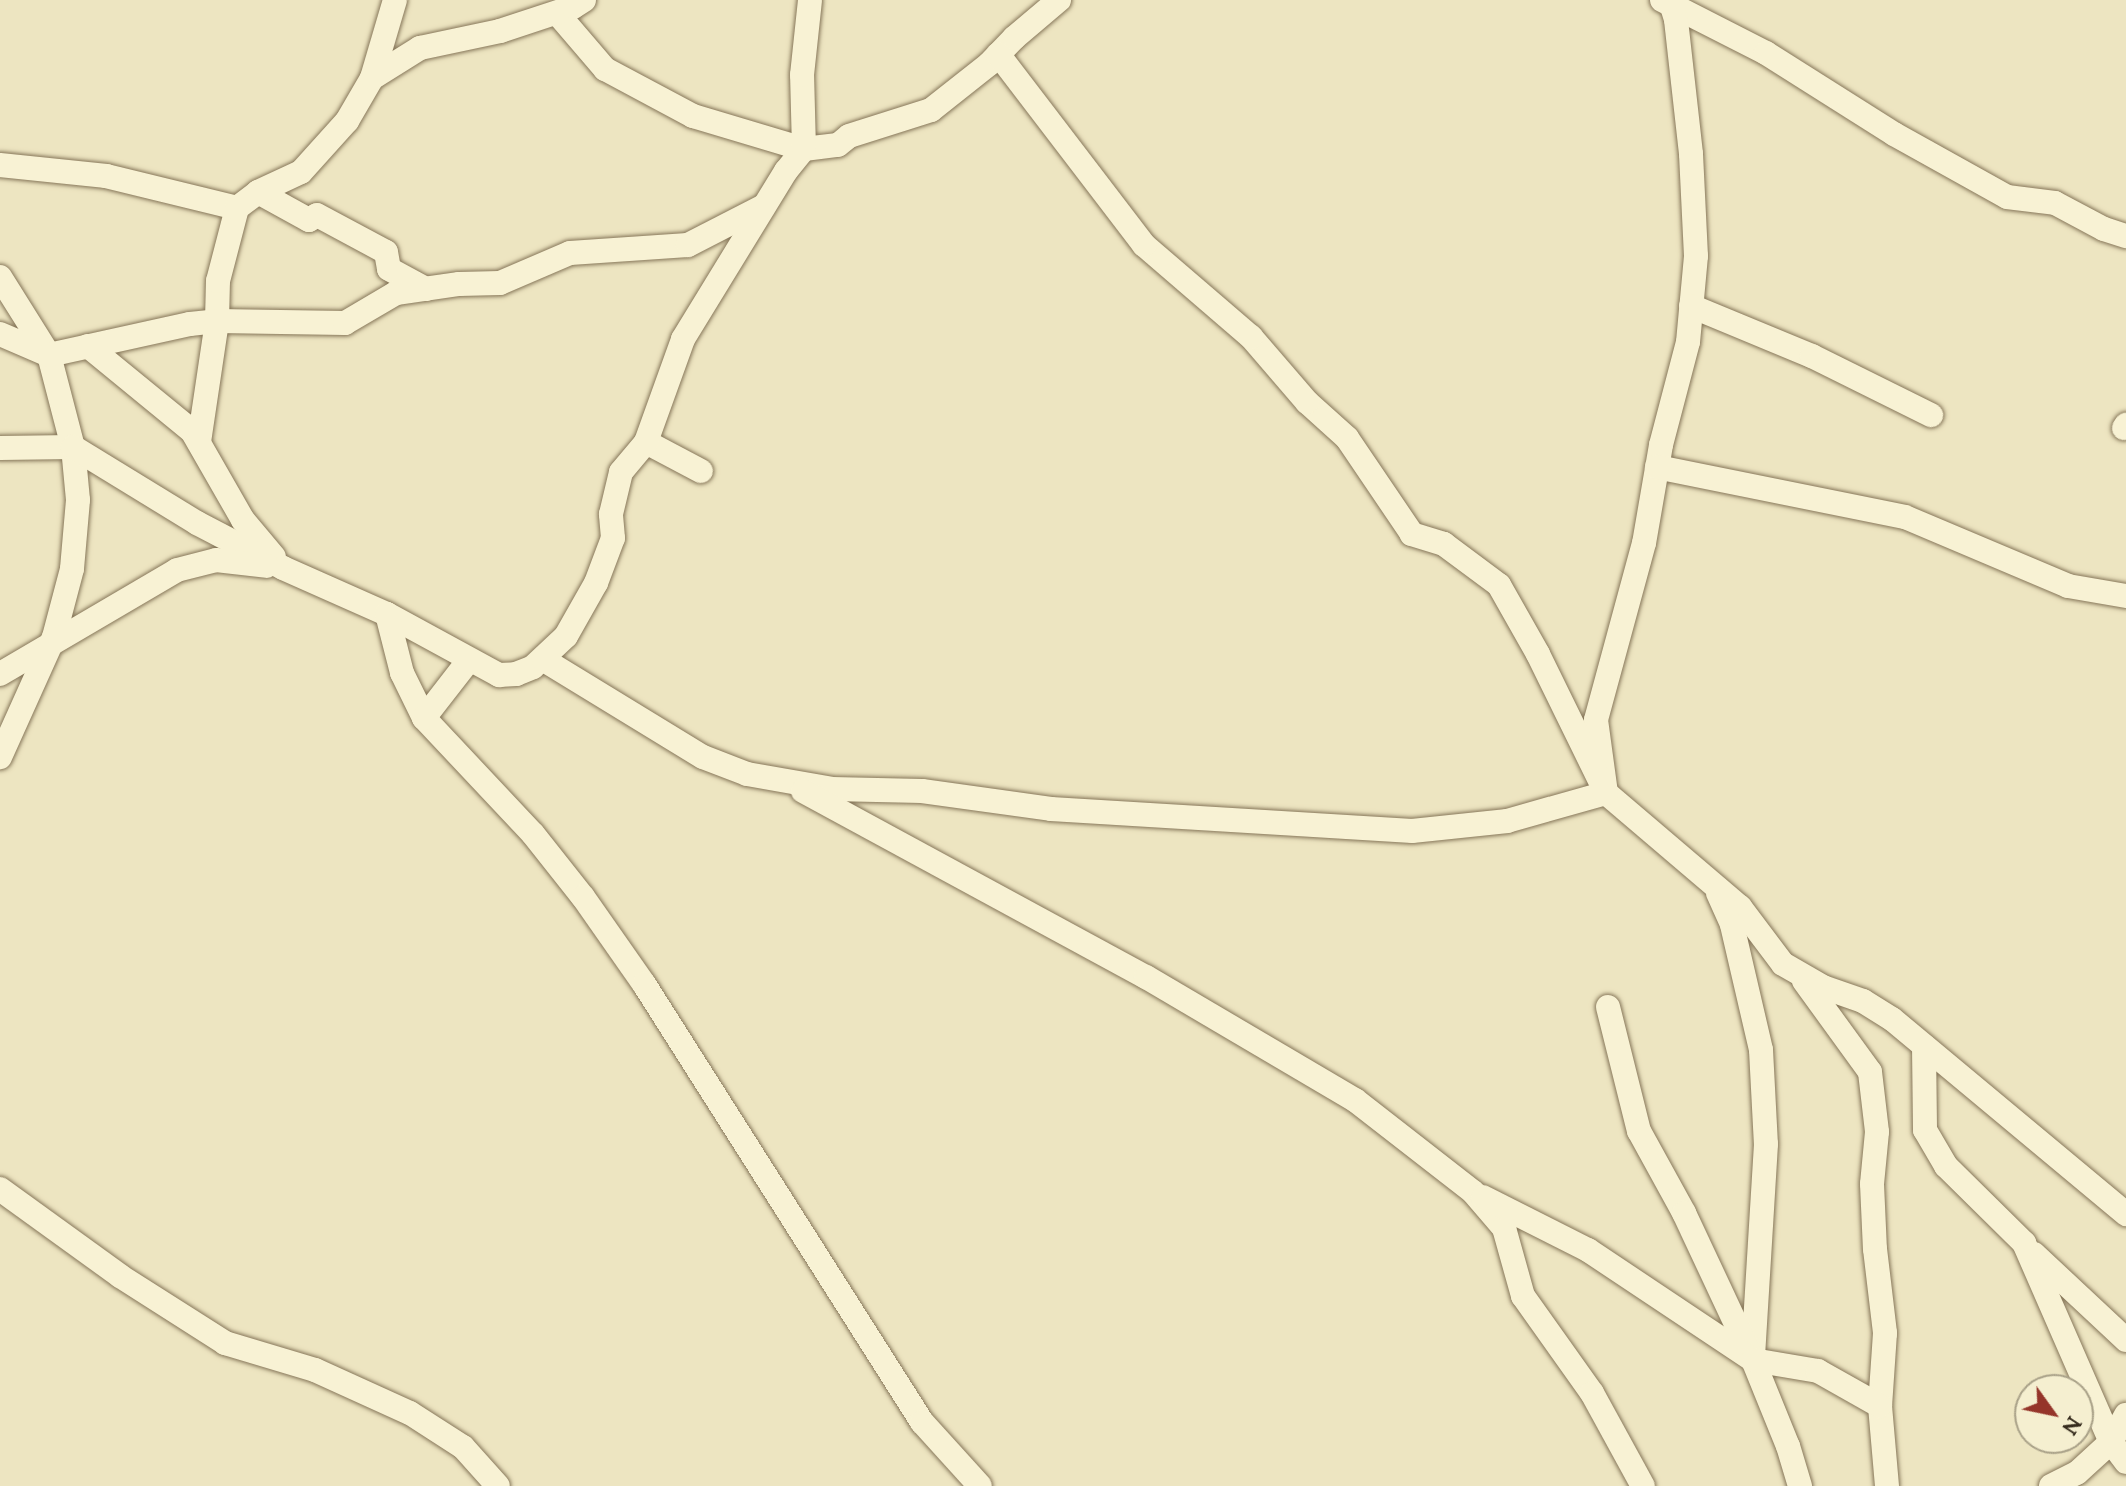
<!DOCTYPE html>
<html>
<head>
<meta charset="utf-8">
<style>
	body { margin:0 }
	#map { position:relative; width:2126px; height:1486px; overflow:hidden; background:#ede5c1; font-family:Lora,serif }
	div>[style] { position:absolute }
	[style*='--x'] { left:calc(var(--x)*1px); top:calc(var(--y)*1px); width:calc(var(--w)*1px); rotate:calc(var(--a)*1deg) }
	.roads { filter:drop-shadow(0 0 2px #867659) drop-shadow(0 0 2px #867659) }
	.minor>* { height:24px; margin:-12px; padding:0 12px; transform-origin:12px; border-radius:12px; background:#f8f2d4 }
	span { translate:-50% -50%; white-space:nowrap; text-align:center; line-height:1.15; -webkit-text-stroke:7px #f5efd0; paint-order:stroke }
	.north { position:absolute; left:2014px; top:1374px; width:80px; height:80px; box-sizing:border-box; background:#f5efd0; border:2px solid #a9a188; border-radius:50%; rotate:123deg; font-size:22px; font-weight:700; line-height:32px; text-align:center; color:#362c1d }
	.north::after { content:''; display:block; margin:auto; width:28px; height:36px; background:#95352a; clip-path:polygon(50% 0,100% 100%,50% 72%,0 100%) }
</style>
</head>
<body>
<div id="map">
	<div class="roads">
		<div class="minor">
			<div style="--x:1662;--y:0;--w:117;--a:27"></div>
			<div style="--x:1766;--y:53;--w:151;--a:32.3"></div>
			<div style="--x:1894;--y:134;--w:129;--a:29.1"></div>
			<div style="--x:2007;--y:197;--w:48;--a:7.1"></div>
			<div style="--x:2055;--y:203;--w:55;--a:28"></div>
			<div style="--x:2104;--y:229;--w:23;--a:18"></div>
			<div style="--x:1670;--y:0;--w:21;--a:73"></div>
			<div style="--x:1676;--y:20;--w:135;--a:83.6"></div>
			<div style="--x:1691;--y:154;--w:102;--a:87.2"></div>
			<div style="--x:1696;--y:256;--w:86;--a:95.3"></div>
			<div style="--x:1688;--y:342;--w:106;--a:104.7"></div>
			<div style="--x:1661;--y:445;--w:99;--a:99.8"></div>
			<div style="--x:1644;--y:543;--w:183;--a:105.2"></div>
			<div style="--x:1596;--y:720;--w:74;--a:82.2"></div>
			<div style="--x:1606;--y:793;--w:176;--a:40.4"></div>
			<div style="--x:1740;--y:907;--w:71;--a:53"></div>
			<div style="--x:1783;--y:964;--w:46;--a:29.9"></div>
			<div style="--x:1823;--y:987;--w:42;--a:19.3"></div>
			<div style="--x:1863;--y:1001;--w:34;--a:32"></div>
			<div style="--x:1892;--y:1019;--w:305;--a:39.8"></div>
			<div style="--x:557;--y:13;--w:74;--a:49.4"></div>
			<div style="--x:605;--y:69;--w:100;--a:28.1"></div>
			<div style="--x:693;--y:116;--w:116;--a:16.6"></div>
			<div style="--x:804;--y:149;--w:34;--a:-7"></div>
			<div style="--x:838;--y:145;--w:14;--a:-39"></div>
			<div style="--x:849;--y:136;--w:86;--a:-17.6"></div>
			<div style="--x:931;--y:110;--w:74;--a:-38.4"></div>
			<div style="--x:989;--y:64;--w:36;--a:-46"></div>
			<div style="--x:1014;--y:38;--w:59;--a:-40.2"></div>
			<div style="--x:372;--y:78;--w:81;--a:-73.6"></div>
			<div style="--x:0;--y:165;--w:107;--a:5.9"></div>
			<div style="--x:106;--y:176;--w:135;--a:13.7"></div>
			<div style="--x:258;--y:192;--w:58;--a:28.8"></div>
			<div style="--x:309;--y:220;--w:9;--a:-32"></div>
			<div style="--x:317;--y:215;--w:78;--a:28.2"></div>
			<div style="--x:386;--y:252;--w:17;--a:80"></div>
			<div style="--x:389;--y:269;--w:42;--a:28.4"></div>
			<div style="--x:0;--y:277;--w:92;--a:57.9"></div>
			<div style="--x:49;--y:355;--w:95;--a:75.4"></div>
			<div style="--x:73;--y:447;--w:53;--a:84.6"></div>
			<div style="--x:78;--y:500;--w:69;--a:95"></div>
			<div style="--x:72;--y:569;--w:70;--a:104.8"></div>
			<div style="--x:54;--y:637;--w:132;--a:114.2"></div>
			<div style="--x:1691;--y:306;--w:131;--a:22.5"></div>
			<div style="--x:1812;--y:356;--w:133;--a:26.4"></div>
			<div style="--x:0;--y:334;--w:53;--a:23.2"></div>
			<div style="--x:49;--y:355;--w:144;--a:-12.4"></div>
			<div style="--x:190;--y:324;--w:27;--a:-6"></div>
			<div style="--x:217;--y:321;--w:40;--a:-88.6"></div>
			<div style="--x:218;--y:281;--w:75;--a:-75.4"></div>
			<div style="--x:237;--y:208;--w:26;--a:-37"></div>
			<div style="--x:258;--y:192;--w:47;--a:-24.9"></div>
			<div style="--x:301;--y:172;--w:69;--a:-48"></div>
			<div style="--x:347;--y:121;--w:50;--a:-59.8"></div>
			<div style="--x:372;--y:78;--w:57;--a:-32"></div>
			<div style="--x:420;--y:48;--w:82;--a:-12"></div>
			<div style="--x:500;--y:31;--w:77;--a:-18.2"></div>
			<div style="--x:573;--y:7;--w:13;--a:-32"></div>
			<div style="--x:88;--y:346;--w:134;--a:39.3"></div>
			<div style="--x:192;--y:431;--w:103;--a:60.2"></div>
			<div style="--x:243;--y:520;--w:48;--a:50"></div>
			<div style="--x:2124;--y:428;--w:4;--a:-56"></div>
			<div style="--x:199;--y:442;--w:122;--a:-81.5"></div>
			<div style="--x:217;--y:321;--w:128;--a:0.9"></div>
			<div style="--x:345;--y:323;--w:59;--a:-30.5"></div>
			<div style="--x:396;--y:293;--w:64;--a:-8.1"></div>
			<div style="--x:459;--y:284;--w:41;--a:-1.4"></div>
			<div style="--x:500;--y:283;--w:76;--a:-23.2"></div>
			<div style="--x:570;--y:253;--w:118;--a:-3.9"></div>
			<div style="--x:688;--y:245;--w:85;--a:-27.2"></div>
			<div style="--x:646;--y:442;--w:62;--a:27.8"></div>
			<div style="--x:0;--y:448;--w:73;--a:-0.8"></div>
			<div style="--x:73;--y:447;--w:145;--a:31.5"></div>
			<div style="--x:197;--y:523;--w:97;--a:27.6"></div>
			<div style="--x:283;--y:568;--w:114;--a:23.9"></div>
			<div style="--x:387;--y:614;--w:128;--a:28.6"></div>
			<div style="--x:499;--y:675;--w:17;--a:-3"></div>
			<div style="--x:516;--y:674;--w:18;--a:-22"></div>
			<div style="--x:533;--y:667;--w:45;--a:-43.2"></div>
			<div style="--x:566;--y:636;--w:61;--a:-60.5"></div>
			<div style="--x:596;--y:583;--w:48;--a:-69.3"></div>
			<div style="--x:613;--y:538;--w:24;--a:-95"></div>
			<div style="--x:611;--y:514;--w:43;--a:-76.6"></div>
			<div style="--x:621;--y:472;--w:39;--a:-50"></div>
			<div style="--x:646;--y:442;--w:109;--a:-70.2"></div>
			<div style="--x:683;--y:339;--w:197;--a:-58.5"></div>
			<div style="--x:786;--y:171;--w:28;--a:-51"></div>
			<div style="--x:804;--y:149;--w:74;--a:-91.5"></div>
			<div style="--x:802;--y:75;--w:75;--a:-83.9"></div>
			<div style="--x:1657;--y:467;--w:253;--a:11.4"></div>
			<div style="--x:1905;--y:517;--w:177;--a:22.9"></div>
			<div style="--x:2068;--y:586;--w:59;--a:9.8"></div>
			<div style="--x:387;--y:614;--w:61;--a:75.7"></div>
			<div style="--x:402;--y:673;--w:50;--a:63.9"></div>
			<div style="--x:424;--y:718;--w:159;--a:46.8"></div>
			<div style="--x:533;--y:834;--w:80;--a:51.6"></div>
			<div style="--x:583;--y:897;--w:106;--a:55"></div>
			<div style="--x:644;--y:984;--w:519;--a:57.6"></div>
			<div style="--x:922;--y:1422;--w:86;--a:47.8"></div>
			<div style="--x:544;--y:660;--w:186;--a:31.4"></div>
			<div style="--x:703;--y:757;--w:47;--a:21.1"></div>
			<div style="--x:747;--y:774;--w:86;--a:10"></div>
			<div style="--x:832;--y:789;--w:90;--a:1.3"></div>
			<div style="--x:922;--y:791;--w:130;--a:7.9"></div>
			<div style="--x:1051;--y:809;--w:362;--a:3.5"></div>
			<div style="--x:1412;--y:831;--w:96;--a:-6"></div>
			<div style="--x:1507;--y:821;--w:103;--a:-15.8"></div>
			<div style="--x:1606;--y:793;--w:155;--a:-116.1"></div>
			<div style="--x:1538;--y:654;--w:79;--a:-119.5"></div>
			<div style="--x:1499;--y:585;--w:69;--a:-143.3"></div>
			<div style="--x:1444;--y:544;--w:34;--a:-163"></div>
			<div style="--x:1412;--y:534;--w:116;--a:-124.1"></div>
			<div style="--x:1347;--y:438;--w:54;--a:-138"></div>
			<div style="--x:1307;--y:402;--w:86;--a:-130.7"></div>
			<div style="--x:1251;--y:337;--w:141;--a:-139.3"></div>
			<div style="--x:1144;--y:245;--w:240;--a:-127.4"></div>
			<div style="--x:0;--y:674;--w:205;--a:-30.4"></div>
			<div style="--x:177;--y:570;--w:40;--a:-14.4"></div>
			<div style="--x:216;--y:560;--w:51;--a:6.7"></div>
			<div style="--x:424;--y:718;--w:73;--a:-52.2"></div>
			<div style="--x:803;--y:791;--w:390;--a:28.5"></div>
			<div style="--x:1146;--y:977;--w:243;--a:30.5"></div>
			<div style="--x:1355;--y:1100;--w:150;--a:37.9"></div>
			<div style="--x:1473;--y:1192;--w:48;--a:49.3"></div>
			<div style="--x:1504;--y:1228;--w:71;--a:74.4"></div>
			<div style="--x:1523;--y:1296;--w:119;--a:54.6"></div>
			<div style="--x:1592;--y:1393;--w:106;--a:61.3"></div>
			<div style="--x:1718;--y:893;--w:35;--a:66"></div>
			<div style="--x:1732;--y:925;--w:128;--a:76.9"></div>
			<div style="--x:1761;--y:1050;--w:94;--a:87"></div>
			<div style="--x:1766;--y:1144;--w:213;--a:93.5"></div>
			<div style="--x:1804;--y:981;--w:112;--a:54"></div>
			<div style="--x:1870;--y:1072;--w:60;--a:83.3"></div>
			<div style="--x:1877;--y:1132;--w:52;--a:95.5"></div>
			<div style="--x:1872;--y:1184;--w:65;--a:87.4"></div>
			<div style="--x:1875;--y:1249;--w:85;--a:83.2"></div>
			<div style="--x:1885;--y:1333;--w:73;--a:93.9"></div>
			<div style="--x:1880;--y:1406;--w:80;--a:85"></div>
			<div style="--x:1608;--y:1007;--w:128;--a:76"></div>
			<div style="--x:1639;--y:1131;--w:94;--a:61.2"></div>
			<div style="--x:1684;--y:1213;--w:162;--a:64.9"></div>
			<div style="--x:1753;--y:1360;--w:93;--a:67.9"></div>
			<div style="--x:1788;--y:1446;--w:42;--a:73.3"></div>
			<div style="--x:1924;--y:1046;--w:84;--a:89.3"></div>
			<div style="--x:1925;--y:1130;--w:42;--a:59.7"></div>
			<div style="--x:1946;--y:1166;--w:110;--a:44.6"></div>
			<div style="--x:2024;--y:1243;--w:217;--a:66.4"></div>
			<div style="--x:2111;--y:1442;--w:25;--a:53"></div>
			<div style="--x:0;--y:1189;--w:148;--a:35.9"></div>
			<div style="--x:120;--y:1276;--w:125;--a:32.5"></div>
			<div style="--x:225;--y:1343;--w:94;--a:16.7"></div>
			<div style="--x:315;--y:1370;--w:104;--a:24.4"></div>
			<div style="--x:410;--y:1413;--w:63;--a:32.7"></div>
			<div style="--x:463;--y:1447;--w:52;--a:48.1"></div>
			<div style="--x:1483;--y:1197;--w:118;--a:26.8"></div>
			<div style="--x:1588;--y:1250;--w:198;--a:33.7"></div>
			<div style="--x:1753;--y:1360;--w:66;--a:9.6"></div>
			<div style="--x:1818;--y:1371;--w:71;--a:29.4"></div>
			<div style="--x:2034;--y:1254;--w:126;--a:43.1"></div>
			<div style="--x:2051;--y:1486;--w:29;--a:-27"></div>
			<div style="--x:2077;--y:1473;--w:46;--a:-42.4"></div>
			<div style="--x:2111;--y:1442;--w:31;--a:-61"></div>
		</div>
	</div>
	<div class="north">N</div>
</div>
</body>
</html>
